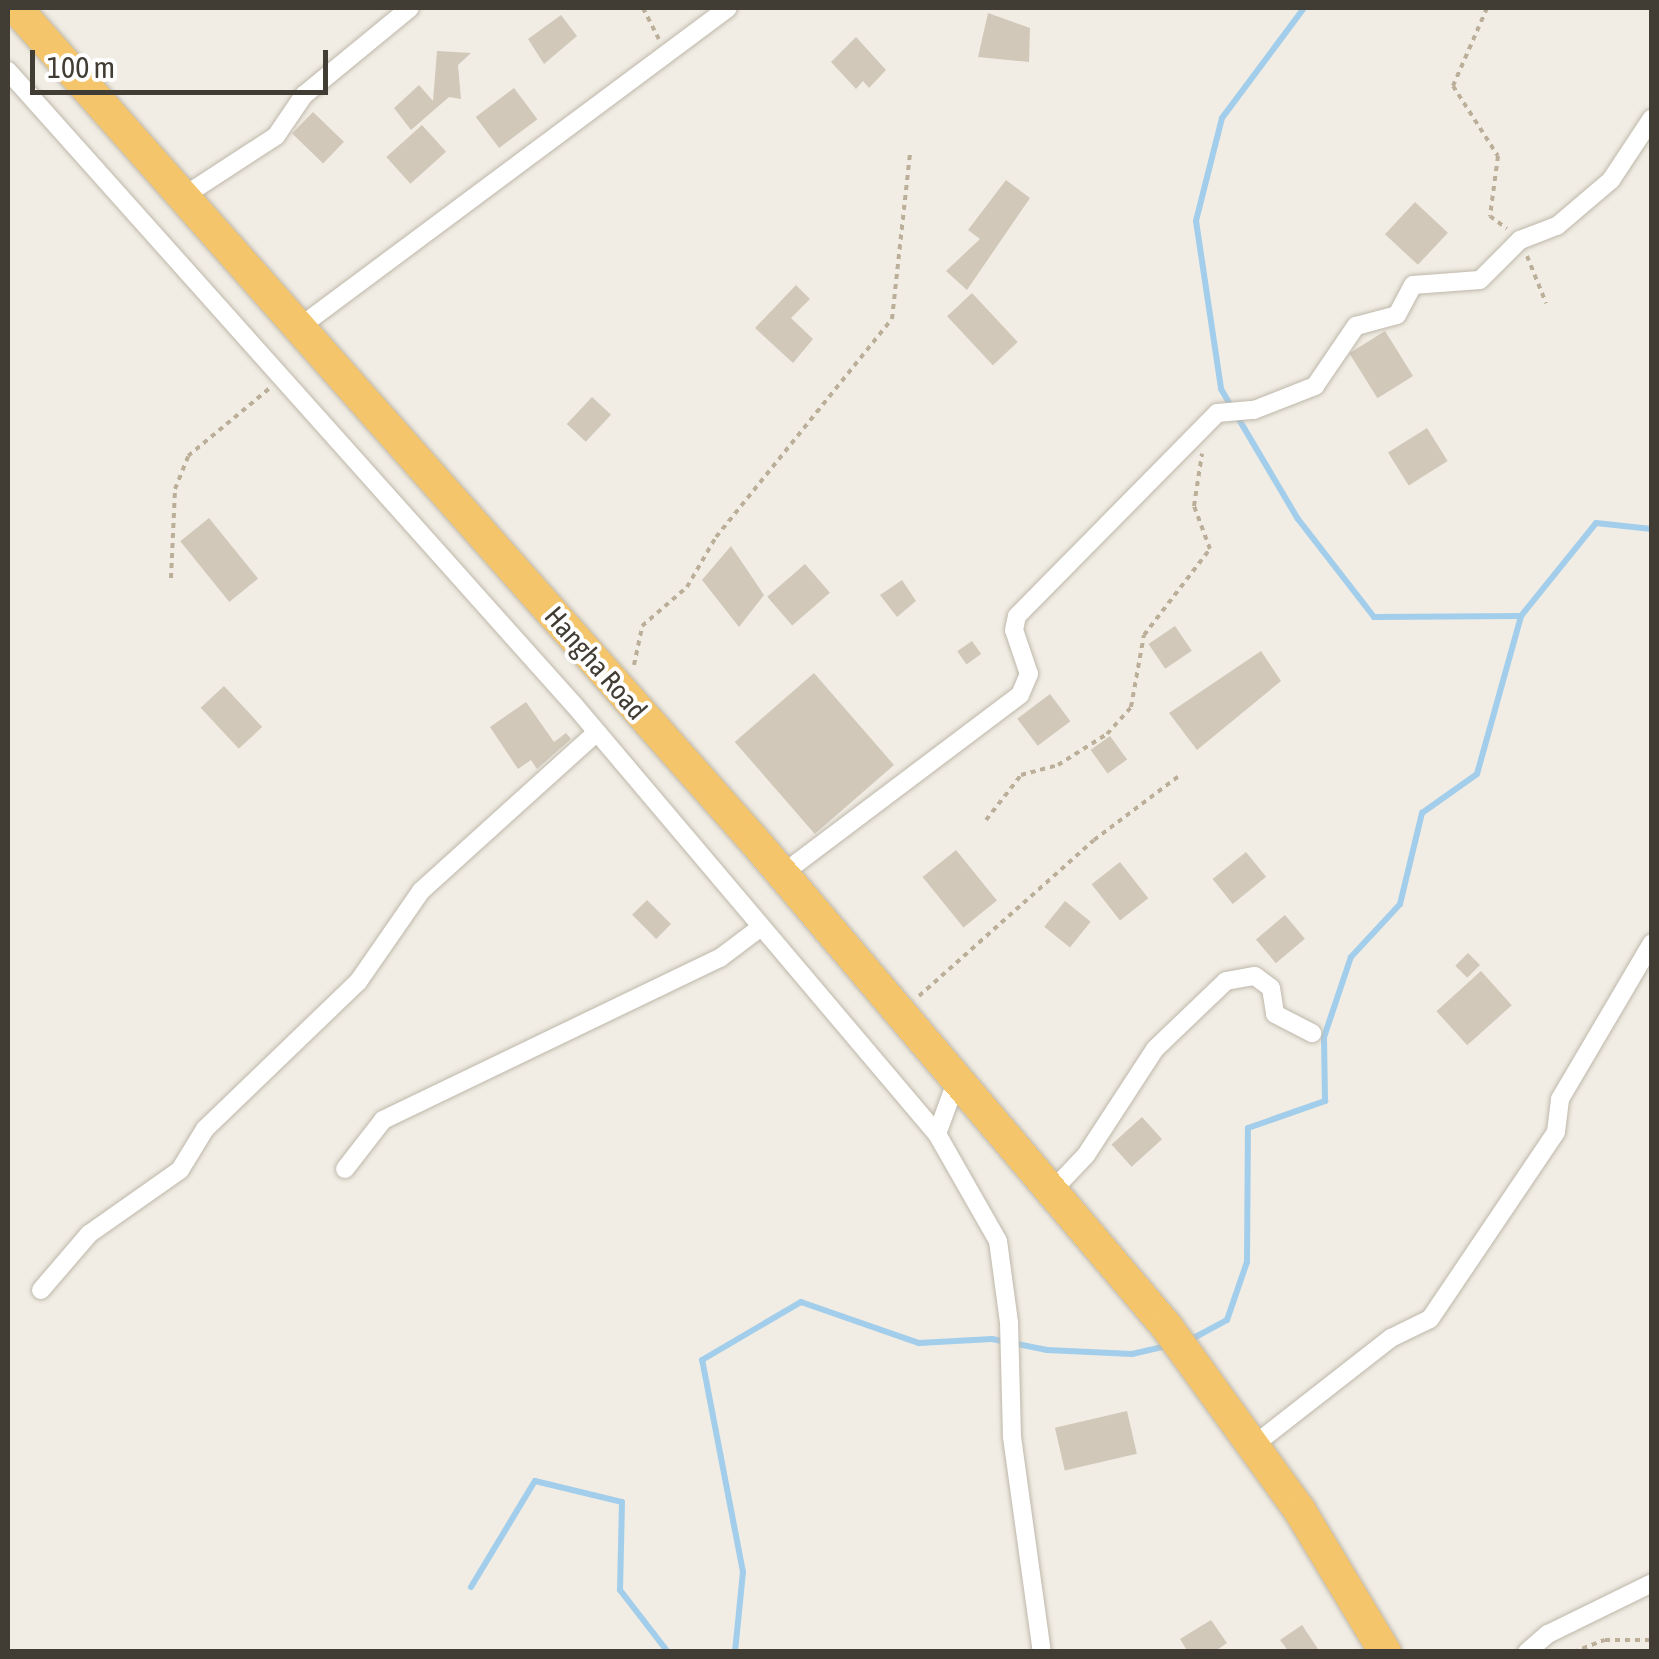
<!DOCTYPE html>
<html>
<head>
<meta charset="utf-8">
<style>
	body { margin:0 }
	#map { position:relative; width:1659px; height:1659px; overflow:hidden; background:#f1ede4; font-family:"Asap Condensed",sans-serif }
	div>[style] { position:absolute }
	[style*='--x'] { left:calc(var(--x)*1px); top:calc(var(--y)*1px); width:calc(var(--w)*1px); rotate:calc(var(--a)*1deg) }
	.stream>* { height:6px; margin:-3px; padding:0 3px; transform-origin:3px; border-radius:3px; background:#a3ceeb }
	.building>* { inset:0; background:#d1c8ba; transform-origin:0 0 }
	.path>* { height:4px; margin-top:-2px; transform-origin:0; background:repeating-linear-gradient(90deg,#bcaf99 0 5px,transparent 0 10px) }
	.roads { filter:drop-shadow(0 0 2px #beb7aa) drop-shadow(0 0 2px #beb7aa) }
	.street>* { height:18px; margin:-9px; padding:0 9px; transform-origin:9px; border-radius:9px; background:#fff }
	.highway>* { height:32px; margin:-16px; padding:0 16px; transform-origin:16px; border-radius:16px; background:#f5c56b }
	span { translate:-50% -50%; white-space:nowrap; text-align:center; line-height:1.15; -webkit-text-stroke:8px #fff; paint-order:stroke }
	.street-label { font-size:28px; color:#423d34 }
	.frame { position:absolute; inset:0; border:10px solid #423d34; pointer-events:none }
	.scale { position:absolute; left:30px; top:50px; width:298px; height:45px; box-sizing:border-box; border:5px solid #423d34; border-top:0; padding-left:12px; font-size:30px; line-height:35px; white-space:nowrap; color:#423d34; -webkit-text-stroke:8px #fff; paint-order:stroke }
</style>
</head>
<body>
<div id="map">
	<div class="stream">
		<div style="--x:1304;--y:8;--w:137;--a:126.7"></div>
		<div style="--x:1222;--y:118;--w:106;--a:104.2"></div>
		<div style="--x:1196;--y:221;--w:170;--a:81.5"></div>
		<div style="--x:1221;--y:389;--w:151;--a:59.4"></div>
		<div style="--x:1298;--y:519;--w:124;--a:52.2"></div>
		<div style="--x:1374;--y:617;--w:147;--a:-0.4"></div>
		<div style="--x:1188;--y:1341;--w:44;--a:-28.3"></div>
		<div style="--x:1227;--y:1320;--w:61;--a:-71"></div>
		<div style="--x:1247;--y:1262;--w:134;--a:-89.6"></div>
		<div style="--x:1248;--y:1128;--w:82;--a:-19.3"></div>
		<div style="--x:1325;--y:1101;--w:64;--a:-90.9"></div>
		<div style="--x:1324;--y:1037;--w:84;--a:-71.4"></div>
		<div style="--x:1351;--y:957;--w:72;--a:-47.2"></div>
		<div style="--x:1400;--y:904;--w:94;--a:-76.4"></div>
		<div style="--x:1422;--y:813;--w:67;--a:-35.3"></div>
		<div style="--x:1477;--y:774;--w:164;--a:-74.4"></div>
		<div style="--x:1521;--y:616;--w:119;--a:-51.1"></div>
		<div style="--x:1596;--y:523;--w:56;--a:6.1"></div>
		<div style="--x:471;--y:1587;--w:124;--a:-58.9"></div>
		<div style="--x:535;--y:1481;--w:89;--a:13.6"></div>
		<div style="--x:622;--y:1502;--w:88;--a:91.3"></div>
		<div style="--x:620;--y:1590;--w:78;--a:52.3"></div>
		<div style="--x:735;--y:1652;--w:80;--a:-84.3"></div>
		<div style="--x:743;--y:1572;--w:216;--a:-100.9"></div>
		<div style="--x:702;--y:1360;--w:115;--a:-30.4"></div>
		<div style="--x:801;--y:1302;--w:125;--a:19.2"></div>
		<div style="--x:919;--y:1343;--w:73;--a:-3.1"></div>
		<div style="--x:992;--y:1339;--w:56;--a:11.3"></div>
		<div style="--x:1047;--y:1350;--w:85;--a:2.7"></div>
		<div style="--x:1132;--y:1354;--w:35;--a:-13"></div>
	</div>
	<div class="building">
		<div style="clip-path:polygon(988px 13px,1030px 28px,1029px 62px,978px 57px)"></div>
		<div style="clip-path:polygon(561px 15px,577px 36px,544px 64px,528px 39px)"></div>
		<div style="clip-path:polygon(856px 37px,886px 70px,869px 88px,863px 81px,856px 89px,831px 62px)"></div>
		<div style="clip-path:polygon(437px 51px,471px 53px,458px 65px,461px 99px,449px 97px,411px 130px,394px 108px,419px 85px,433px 101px)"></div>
		<div style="left:514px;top:88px;width:39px;height:48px;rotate:53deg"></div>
		<div style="left:313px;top:112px;width:43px;height:30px;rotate:44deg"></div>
		<div style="left:422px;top:125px;width:36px;height:48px;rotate:48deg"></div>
		<div style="clip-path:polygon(1006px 180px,1030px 198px,967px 290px,946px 271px,980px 239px,968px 230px)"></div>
		<div style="left:1415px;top:202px;width:45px;height:44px;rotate:43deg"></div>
		<div style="clip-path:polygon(796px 285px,810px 299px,791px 318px,813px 339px,793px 363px,755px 328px)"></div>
		<div style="left:972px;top:293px;width:67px;height:34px;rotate:47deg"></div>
		<div style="left:1385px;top:331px;width:53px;height:42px;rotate:58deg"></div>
		<div style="left:592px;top:397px;width:26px;height:37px;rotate:43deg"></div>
		<div style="left:1427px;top:428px;width:39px;height:46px;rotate:58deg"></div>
		<div style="left:209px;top:518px;width:78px;height:37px;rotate:51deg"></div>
		<div style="clip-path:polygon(731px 546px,764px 595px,739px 627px,702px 580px)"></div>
		<div style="left:805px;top:564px;width:38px;height:50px;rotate:49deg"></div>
		<div style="clip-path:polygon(902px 580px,916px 601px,897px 617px,880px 595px)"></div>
		<div style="left:1175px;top:626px;width:30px;height:32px;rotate:56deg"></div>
		<div style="left:972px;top:641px;width:16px;height:18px;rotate:55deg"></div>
		<div style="clip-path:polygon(1261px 651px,1281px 681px,1197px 750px,1169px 713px)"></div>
		<div style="left:814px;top:673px;width:122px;height:105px;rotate:49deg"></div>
		<div style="left:224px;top:686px;width:56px;height:32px;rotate:47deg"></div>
		<div style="left:1050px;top:694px;width:34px;height:41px;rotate:53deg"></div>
		<div style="clip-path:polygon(526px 702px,554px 742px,566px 733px,571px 739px,537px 769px,531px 760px,518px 769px,490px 727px)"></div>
		<div style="left:1110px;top:736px;width:29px;height:24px;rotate:54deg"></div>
		<div style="left:956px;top:850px;width:65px;height:43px;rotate:51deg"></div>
		<div style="left:1246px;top:852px;width:32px;height:43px;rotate:51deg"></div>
		<div style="left:1120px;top:862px;width:46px;height:36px;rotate:52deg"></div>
		<div style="left:647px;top:900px;width:34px;height:21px;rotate:45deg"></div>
		<div style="left:1065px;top:901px;width:33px;height:33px;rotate:39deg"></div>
		<div style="left:1285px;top:915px;width:31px;height:38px;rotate:50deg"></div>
		<div style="left:1468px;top:953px;width:17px;height:18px;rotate:45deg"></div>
		<div style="left:1481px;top:971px;width:46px;height:60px;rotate:48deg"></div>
		<div style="left:1142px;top:1117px;width:30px;height:41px;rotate:48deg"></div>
		<div style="left:1127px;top:1411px;width:44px;height:74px;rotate:77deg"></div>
		<div style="clip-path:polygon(1211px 1620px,1227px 1643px,1214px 1652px,1188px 1652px,1180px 1639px)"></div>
		<div style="clip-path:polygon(1302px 1625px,1320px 1652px,1289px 1652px,1280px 1640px)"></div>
	</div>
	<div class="path">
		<div style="--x:643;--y:8;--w:35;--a:63"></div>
		<div style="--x:1487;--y:8;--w:85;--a:113.6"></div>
		<div style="--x:1453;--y:86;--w:83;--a:57.3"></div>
		<div style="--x:1498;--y:156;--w:61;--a:97.6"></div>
		<div style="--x:1490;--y:216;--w:21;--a:37"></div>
		<div style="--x:1527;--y:256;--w:51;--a:68"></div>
		<div style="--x:171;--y:578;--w:89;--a:-87.4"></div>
		<div style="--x:175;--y:489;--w:35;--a:-68"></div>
		<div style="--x:188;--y:456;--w:107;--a:-39.7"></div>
		<div style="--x:634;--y:665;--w:40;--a:-78"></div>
		<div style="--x:642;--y:626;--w:60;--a:-40.9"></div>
		<div style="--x:687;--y:587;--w:58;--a:-59.9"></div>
		<div style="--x:716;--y:537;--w:280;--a:-51.1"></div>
		<div style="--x:892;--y:319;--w:168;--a:-83.8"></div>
		<div style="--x:986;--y:820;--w:57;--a:-52.1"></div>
		<div style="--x:1021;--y:775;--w:38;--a:-15"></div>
		<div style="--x:1058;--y:765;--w:58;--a:-32.3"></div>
		<div style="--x:1107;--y:734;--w:36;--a:-48"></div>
		<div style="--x:1131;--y:707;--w:73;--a:-79.8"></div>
		<div style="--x:1144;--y:635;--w:108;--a:-52.5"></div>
		<div style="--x:1210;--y:549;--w:46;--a:-110.4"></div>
		<div style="--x:1194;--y:506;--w:53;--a:-81.3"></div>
		<div style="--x:919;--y:996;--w:234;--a:-41.7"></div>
		<div style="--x:1094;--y:840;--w:106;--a:-37"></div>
		<div style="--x:1573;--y:1652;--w:34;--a:-21"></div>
		<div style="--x:1605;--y:1640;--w:47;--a:0"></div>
	</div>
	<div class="roads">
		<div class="street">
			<div style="--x:8;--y:71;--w:851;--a:48.24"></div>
			<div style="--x:575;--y:706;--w:561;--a:49.78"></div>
			<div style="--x:184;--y:196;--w:110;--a:-33.1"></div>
			<div style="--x:276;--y:136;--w:50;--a:-55.7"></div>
			<div style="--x:304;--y:95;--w:137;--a:-39.4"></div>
			<div style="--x:301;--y:326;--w:532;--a:-36.68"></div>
			<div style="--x:781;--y:875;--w:299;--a:-37"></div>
			<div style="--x:1020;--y:695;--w:23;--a:-67"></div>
			<div style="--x:1029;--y:674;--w:46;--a:-108.8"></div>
			<div style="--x:1014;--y:630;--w:14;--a:-78"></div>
			<div style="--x:1017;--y:616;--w:285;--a:-45.4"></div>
			<div style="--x:1217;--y:413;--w:37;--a:-5"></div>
			<div style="--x:1254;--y:410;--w:66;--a:-21.5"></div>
			<div style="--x:1315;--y:386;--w:73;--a:-55.7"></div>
			<div style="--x:1356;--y:326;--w:42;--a:-15"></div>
			<div style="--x:1397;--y:315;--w:34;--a:-62"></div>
			<div style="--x:1413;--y:285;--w:67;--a:-4.3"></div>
			<div style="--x:1480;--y:280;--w:57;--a:-45"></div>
			<div style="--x:1520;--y:240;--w:40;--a:-21"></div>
			<div style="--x:1557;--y:226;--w:71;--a:-40.4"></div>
			<div style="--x:1611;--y:180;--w:74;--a:-56.5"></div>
			<div style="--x:956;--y:1082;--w:55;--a:110.1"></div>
			<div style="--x:937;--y:1134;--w:123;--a:60.3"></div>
			<div style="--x:998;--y:1241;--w:82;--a:82.3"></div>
			<div style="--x:1009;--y:1322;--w:115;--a:88.5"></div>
			<div style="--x:1012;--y:1437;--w:217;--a:82.1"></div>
			<div style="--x:345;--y:1169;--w:62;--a:-52.2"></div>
			<div style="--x:383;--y:1120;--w:374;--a:-25.7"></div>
			<div style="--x:720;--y:958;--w:51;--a:-37.1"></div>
			<div style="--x:1050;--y:1193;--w:52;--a:-46.5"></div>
			<div style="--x:1086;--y:1155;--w:126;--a:-56.9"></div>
			<div style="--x:1155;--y:1049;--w:98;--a:-43.8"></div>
			<div style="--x:1226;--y:981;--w:29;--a:-10"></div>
			<div style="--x:1255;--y:976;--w:20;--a:37"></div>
			<div style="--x:1271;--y:988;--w:26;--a:81"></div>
			<div style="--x:1275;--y:1014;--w:42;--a:27.2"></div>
			<div style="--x:41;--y:1290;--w:74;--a:-49.4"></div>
			<div style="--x:89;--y:1234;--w:111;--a:-35.1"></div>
			<div style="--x:180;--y:1170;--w:48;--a:-58.6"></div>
			<div style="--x:205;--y:1129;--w:212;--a:-43.9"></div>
			<div style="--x:358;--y:982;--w:111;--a:-55.3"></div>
			<div style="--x:421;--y:891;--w:237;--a:-42.1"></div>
			<div style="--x:1254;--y:1445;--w:174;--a:-38"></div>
			<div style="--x:1391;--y:1338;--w:43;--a:-26"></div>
			<div style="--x:1430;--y:1319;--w:225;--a:-56"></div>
			<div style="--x:1556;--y:1132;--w:33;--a:-83"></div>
			<div style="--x:1560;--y:1099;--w:181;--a:-59.5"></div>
			<div style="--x:1527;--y:1652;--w:28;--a:-41"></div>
			<div style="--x:1548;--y:1634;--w:116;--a:-26.1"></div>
		</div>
		<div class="highway">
			<div style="--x:16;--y:8;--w:1109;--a:48.44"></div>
			<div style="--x:752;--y:838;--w:641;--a:49.68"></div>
			<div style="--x:1167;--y:1327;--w:227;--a:54.1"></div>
			<div style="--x:1300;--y:1511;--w:165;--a:58.9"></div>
		</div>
	</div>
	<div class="street-label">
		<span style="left:596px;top:663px;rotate:49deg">Hangha Road</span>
	</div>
	<div class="frame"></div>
	<div class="scale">100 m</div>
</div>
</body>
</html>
